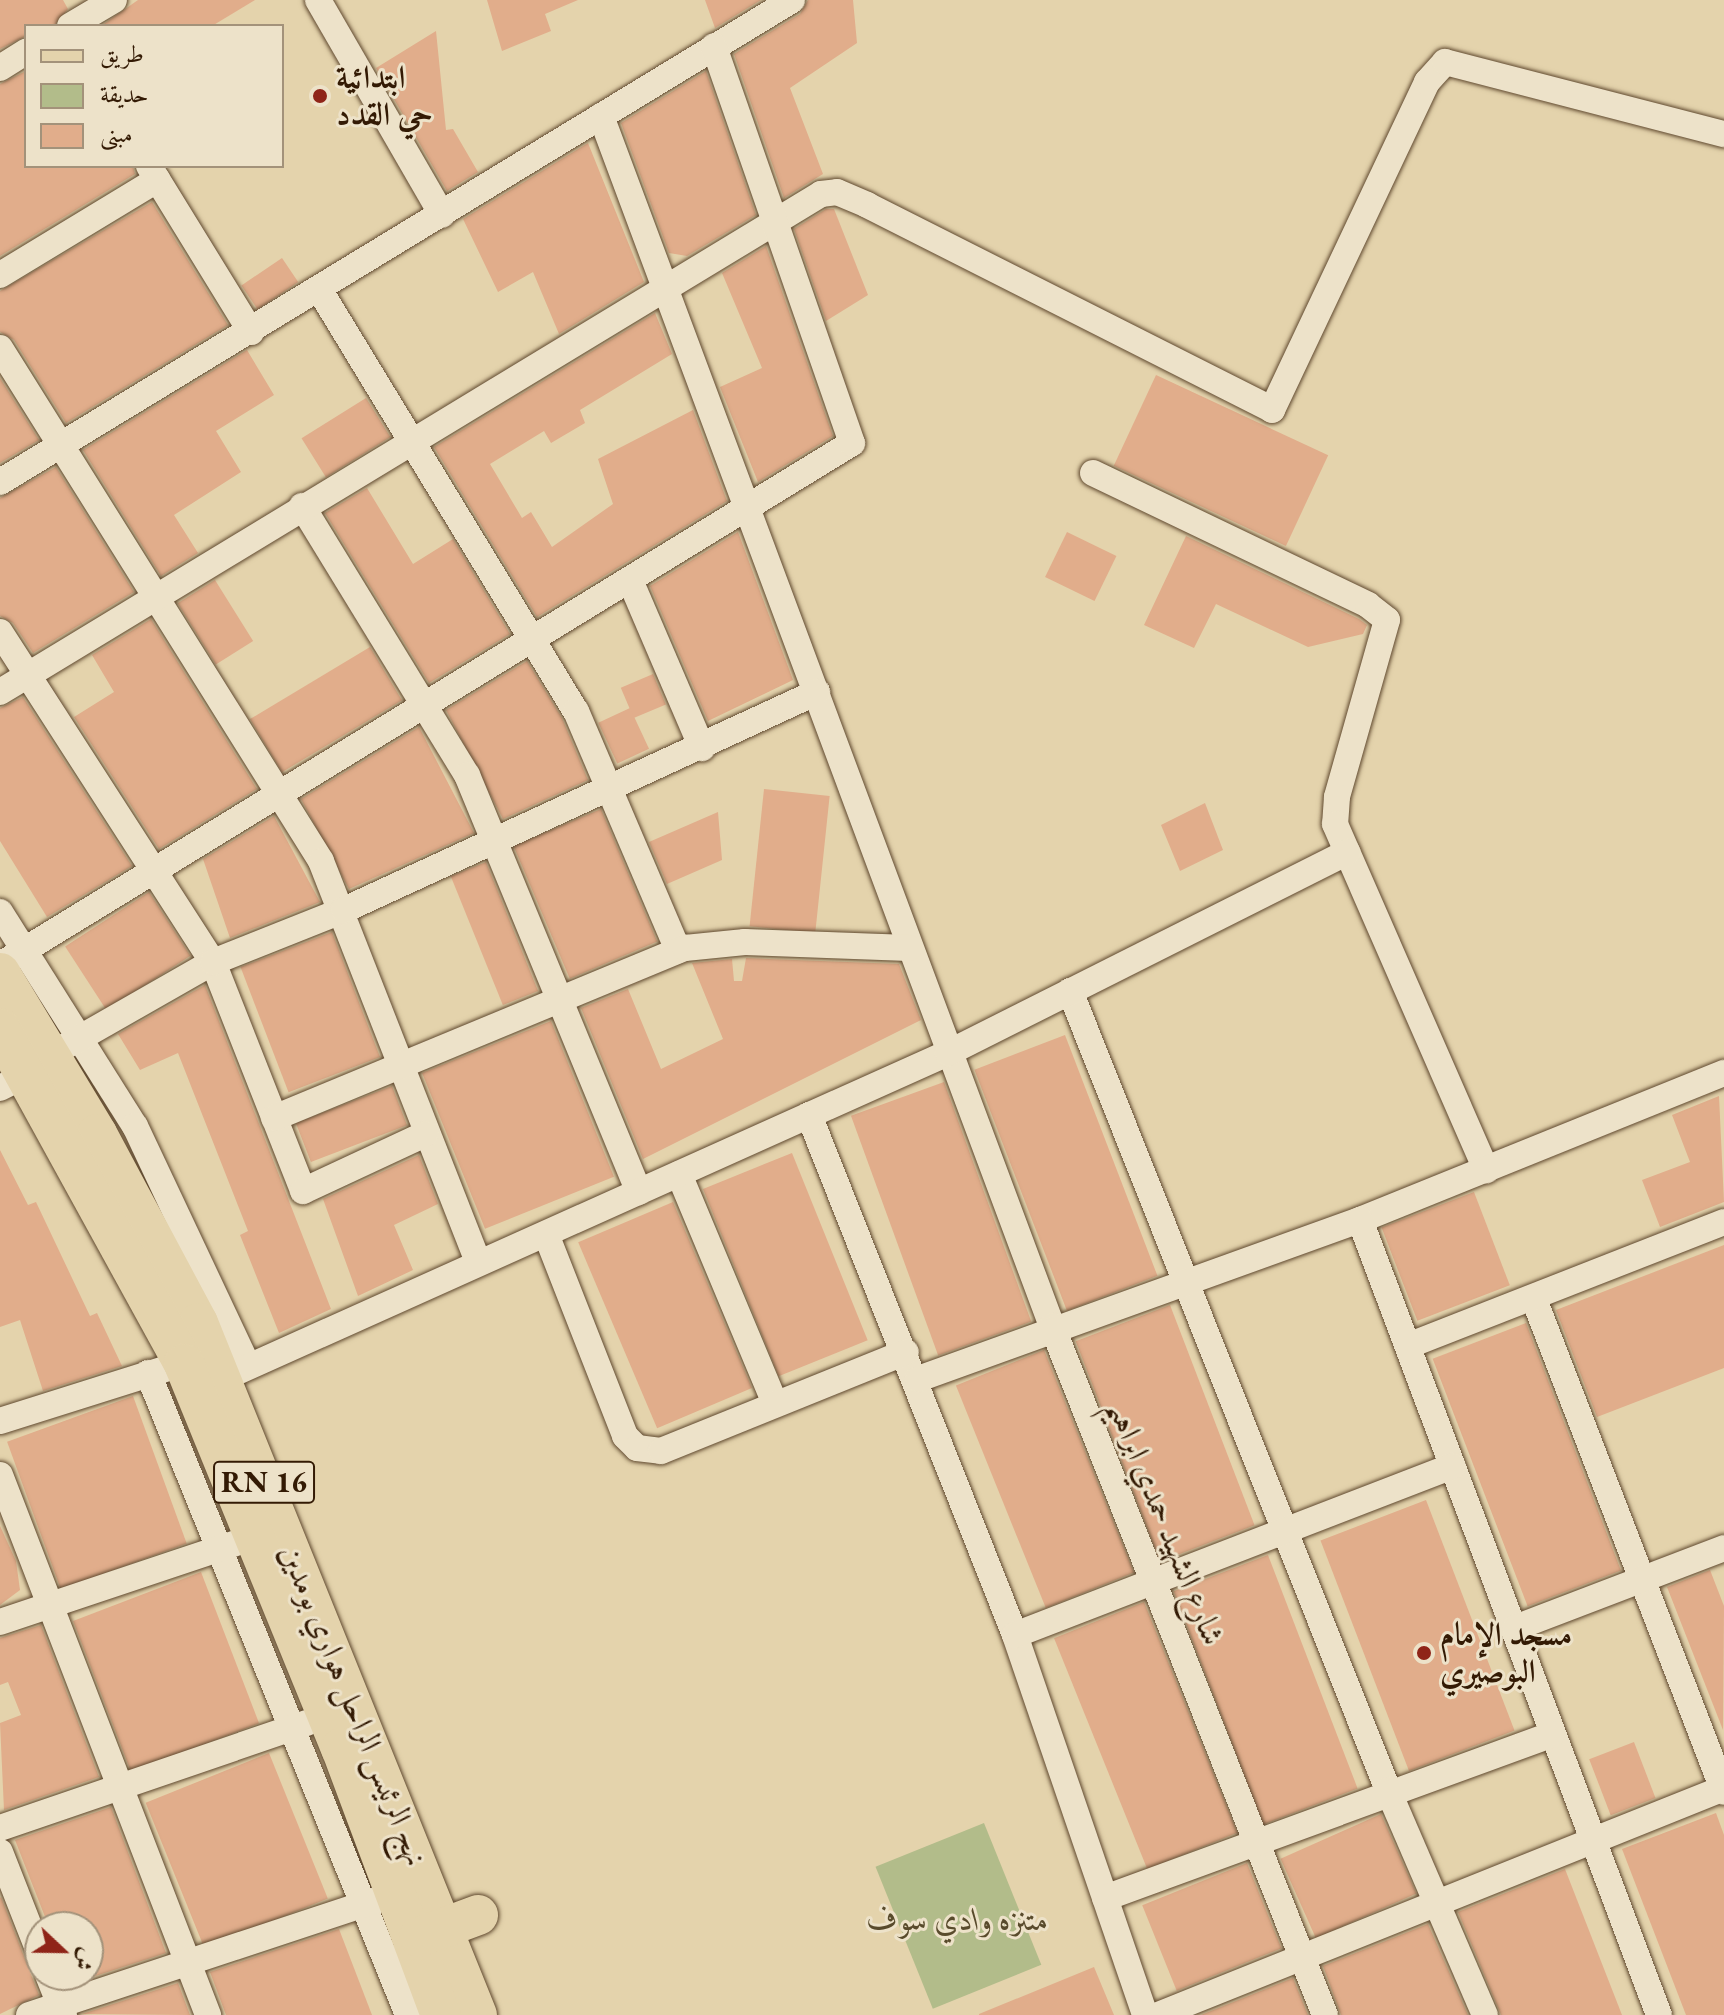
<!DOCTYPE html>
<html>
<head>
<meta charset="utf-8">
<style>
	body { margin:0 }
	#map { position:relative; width:1724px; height:2015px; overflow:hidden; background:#e4d3ac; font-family:"EB Garamond",Amiri,serif }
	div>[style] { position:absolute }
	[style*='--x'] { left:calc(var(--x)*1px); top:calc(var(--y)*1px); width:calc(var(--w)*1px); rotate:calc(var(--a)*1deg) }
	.green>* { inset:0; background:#b2bc8a; transform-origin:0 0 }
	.building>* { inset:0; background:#e1ad8b; transform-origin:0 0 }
	.roads { filter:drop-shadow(0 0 2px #5f482e) drop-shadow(0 0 2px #5f482e) }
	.street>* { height:26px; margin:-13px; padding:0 13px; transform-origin:13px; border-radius:13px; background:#ede2c9 }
	.primary>* { height:40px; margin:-20px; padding:0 20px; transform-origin:20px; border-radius:20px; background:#e4d3ac }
	.dots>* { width:22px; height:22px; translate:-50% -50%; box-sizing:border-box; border:4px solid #ede2c9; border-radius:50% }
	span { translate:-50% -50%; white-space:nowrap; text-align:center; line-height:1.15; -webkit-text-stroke:6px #ede2c9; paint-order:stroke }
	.shield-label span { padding:2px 6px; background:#ede2c9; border:2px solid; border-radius:6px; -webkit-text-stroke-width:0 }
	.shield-label { font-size:30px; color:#331a04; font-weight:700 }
	.poi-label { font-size:32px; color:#331a04; font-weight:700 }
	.left { translate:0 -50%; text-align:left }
	.street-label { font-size:32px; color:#331a04 }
	.park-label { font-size:32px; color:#594b2c; font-style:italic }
	.legend { position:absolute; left:24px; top:24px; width:260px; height:144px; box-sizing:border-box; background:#ede2c9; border:2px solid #a3927a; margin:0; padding:10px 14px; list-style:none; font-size:24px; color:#331a04 }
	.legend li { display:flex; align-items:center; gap:16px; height:40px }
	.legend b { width:40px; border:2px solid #a3927a }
	.north { position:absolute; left:24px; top:1911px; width:80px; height:80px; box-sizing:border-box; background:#ede2c9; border:2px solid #a3927a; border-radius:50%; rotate:112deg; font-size:22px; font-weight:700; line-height:32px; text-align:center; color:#331a04 }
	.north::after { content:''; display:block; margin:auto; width:28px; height:36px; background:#8f2418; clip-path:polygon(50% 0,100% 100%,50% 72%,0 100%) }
</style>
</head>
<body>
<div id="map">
	<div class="green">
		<div style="left:984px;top:1823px;width:153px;height:117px;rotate:68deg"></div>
	</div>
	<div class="building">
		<div style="clip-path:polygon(0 0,63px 0,68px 9px,54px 26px,26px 26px,26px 36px,0 49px)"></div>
		<div style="clip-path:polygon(138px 0,255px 0,212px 26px,101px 26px)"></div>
		<div style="clip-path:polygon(487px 0,578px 0,545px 14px,551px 31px,502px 51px)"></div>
		<div style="clip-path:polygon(705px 0,761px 0,715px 28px)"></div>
		<div style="clip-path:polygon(808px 0,853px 0,857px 43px,790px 88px,823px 174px,784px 198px,734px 54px,800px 14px)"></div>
		<div style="clip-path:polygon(436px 31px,446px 130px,453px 129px,478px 172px,447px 191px,376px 68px)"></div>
		<div style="clip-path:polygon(26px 71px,26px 166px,133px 166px,135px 174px,0 256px,0 84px)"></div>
		<div style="clip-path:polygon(706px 71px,756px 215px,687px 256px,669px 253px,621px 123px)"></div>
		<div style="clip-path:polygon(588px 143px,644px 282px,559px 334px,533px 272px,498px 292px,463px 219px)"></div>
		<div style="clip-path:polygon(152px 202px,228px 325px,66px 423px,14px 340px,0 332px,0 291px)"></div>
		<div style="clip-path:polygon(826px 209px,834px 209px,868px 295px,826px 321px,794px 229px)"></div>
		<div style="clip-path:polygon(766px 246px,833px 436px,758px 482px,720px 387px,762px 368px,722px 273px)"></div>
		<div style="left:282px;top:258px;width:29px;height:49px;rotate:56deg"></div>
		<div style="clip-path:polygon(655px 313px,672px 354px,580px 410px,585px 423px,551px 443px,544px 431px,490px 464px,522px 518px,531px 512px,552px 547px,613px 504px,598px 459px,693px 410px,727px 501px,537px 617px,434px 447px)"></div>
		<div style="clip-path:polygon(247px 350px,274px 395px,216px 431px,241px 472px,174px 515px,198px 553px,161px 576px,83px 450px)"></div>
		<div style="left:1156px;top:375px;width:190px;height:100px;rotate:25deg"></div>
		<div style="clip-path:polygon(0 378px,39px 440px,0 463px)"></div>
		<div style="left:366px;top:398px;width:46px;height:76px;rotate:58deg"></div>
		<div style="clip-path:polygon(56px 467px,134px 592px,33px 653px,13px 623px,0 616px,0 498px)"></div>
		<div style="clip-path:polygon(367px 488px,413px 564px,453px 539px,510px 634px,429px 683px,325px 513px)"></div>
		<div style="clip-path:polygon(738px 532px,793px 680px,708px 721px,650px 586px)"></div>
		<div style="left:1067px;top:532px;width:55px;height:50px;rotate:26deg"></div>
		<div style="clip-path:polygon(1186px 536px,1359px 619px,1367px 625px,1363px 634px,1308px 647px,1216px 604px,1194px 648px,1144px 625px)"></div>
		<div style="left:215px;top:580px;width:72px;height:44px;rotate:58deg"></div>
		<div style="clip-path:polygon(151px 619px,257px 789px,159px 849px,74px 717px,114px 692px,92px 655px)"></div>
		<div style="left:370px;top:647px;width:62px;height:140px;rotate:59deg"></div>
		<div style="clip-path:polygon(527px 661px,562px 718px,588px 780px,503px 819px,446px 710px)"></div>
		<div style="left:653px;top:674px;width:33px;height:35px;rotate:67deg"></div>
		<div style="clip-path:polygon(23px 697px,132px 866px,47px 917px,0 841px,0 708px)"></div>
		<div style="left:630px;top:708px;width:45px;height:35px;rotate:65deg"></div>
		<div style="clip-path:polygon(419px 727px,474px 833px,349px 889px,301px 799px)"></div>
		<div style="left:764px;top:789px;width:66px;height:138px;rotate:6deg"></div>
		<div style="clip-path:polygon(1205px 803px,1223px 850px,1180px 871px,1161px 825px)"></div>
		<div style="left:601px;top:809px;width:144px;height:95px;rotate:67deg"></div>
		<div style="clip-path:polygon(718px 812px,722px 860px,667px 884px,649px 842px)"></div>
		<div style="clip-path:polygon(274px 816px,320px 902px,230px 938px,203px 859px)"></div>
		<div style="left:486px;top:862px;width:139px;height:38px;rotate:68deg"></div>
		<div style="left:149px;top:892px;width:76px;height:100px;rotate:57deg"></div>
		<div style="left:332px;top:932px;width:134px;height:98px;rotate:69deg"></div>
		<div style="clip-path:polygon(746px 958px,899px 964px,921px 1020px,643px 1159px,581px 1008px,628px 989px,661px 1069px,723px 1039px,692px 963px,732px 959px,734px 981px,742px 981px)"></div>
		<div style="clip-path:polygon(205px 985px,331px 1309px,279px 1333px,240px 1235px,248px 1231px,178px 1053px,140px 1070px,118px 1034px)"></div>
		<div style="left:551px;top:1021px;width:168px;height:139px;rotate:68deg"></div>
		<div style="left:1065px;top:1035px;width:258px;height:97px;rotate:69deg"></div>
		<div style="left:944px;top:1082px;width:255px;height:99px;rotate:70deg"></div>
		<div style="left:392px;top:1086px;width:42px;height:103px;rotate:69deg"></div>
		<div style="clip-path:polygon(1719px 1096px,1724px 1202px,1660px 1227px,1642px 1180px,1690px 1162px,1672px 1115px)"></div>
		<div style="clip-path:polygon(0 1150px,28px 1205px,36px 1202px,90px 1316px,97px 1313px,122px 1366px,43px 1391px,20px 1320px,0 1327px)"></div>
		<div style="left:792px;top:1153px;width:202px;height:96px;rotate:68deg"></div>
		<div style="clip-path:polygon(419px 1155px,438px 1204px,394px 1225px,413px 1270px,358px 1296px,323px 1199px)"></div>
		<div style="left:1474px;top:1192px;width:100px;height:99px;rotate:69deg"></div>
		<div style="left:673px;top:1202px;width:202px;height:103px;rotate:67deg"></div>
		<div style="clip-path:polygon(1724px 1245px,1724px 1368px,1597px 1417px,1556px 1310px)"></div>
		<div style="left:1170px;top:1305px;width:236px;height:101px;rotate:69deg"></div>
		<div style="left:1526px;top:1323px;width:265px;height:100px;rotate:69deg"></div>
		<div style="left:1044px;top:1350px;width:240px;height:95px;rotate:68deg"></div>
		<div style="left:133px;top:1396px;width:157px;height:134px;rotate:70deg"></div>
		<div style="left:1426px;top:1500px;width:247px;height:113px;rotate:69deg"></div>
		<div style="clip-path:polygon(0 1526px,16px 1561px,20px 1590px,0 1605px)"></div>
		<div style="left:1268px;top:1555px;width:250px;height:101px;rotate:69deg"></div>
		<div style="clip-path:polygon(1710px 1570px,1724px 1606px,1723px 1730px,1667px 1587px)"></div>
		<div style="left:201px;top:1572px;width:162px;height:137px;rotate:69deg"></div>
		<div style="left:1144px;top:1602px;width:249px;height:97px;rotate:68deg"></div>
		<div style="clip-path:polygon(41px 1625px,99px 1777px,4px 1810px,0 1723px,21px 1715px,8px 1682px,0 1685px,0 1638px)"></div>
		<div style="left:1634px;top:1742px;width:60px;height:48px;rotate:69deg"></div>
		<div style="left:269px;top:1753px;width:157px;height:133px;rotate:68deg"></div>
		<div style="clip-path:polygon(111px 1807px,166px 1953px,71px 1984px,67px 1975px,88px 1975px,88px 1927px,49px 1927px,15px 1840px)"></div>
		<div style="clip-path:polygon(1716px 1813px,1724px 1835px,1724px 2015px,1686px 2015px,1622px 1849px)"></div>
		<div style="left:1381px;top:1814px;width:87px;height:110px;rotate:66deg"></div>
		<div style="left:1247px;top:1863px;width:92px;height:113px;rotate:68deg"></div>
		<div style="clip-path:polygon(1565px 1869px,1622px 2015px,1501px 2015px,1458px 1912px)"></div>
		<div style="clip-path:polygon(1px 1897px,39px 1995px,0 2014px,0 1898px)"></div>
		<div style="clip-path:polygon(1428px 1924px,1468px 2015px,1341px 2015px,1323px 1966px)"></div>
		<div style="clip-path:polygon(339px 1929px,372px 2015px,226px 2015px,210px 1972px)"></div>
		<div style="clip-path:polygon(1094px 1967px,1114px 2015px,979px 2015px,979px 2014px)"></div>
		<div style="clip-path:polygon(1293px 1978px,1308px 2015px,1201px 2015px)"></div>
		<div style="clip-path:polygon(178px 1983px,190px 2015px,82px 2014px)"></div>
	</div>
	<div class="roads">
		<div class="street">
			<div style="--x:318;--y:0;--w:248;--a:60"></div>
			<div style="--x:70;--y:26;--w:51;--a:-30.6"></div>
			<div style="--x:0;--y:68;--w:31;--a:-32"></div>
			<div style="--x:601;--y:116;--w:1291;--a:69.56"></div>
			<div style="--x:1052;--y:1326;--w:741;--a:68.39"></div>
			<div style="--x:149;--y:166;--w:195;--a:58.4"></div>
			<div style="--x:0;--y:275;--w:184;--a:-31.2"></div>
			<div style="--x:319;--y:289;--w:494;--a:58.7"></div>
			<div style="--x:576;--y:711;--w:260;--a:66.9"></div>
			<div style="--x:0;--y:348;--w:605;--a:57.96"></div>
			<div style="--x:321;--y:861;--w:431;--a:68.6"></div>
			<div style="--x:1093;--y:473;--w:305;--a:25.6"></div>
			<div style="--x:1368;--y:605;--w:24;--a:38"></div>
			<div style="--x:1387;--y:620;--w:184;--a:105.8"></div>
			<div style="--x:1337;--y:797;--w:27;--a:94"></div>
			<div style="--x:1335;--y:824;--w:378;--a:66.4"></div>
			<div style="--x:0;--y:482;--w:927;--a:-31.32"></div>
			<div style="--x:302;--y:506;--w:316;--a:58.5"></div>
			<div style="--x:467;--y:775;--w:451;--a:67.6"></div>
			<div style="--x:630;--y:580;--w:183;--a:66.8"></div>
			<div style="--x:0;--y:632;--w:393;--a:57.2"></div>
			<div style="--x:213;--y:962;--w:246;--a:68.5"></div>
			<div style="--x:303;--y:1191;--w:135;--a:-25"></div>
			<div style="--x:0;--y:692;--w:960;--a:-31.24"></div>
			<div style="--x:821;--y:194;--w:16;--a:-7"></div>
			<div style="--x:837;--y:192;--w:33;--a:23"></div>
			<div style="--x:867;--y:205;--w:454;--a:26.8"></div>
			<div style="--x:1272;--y:410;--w:363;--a:-64.7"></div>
			<div style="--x:1427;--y:82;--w:27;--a:-48"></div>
			<div style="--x:1445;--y:62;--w:288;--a:14.5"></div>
			<div style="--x:0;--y:912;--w:253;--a:57.8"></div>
			<div style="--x:135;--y:1126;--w:265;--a:64.8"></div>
			<div style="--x:0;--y:965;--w:999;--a:-31.49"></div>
			<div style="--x:852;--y:443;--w:420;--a:-109.2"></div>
			<div style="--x:1070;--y:991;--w:860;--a:68.3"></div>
			<div style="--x:1388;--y:1790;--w:245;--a:66.7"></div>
			<div style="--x:50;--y:1055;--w:188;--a:-29.7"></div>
			<div style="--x:213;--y:962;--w:141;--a:-21.7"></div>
			<div style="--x:344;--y:910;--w:521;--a:-24.74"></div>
			<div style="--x:0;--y:1088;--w:31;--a:-27"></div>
			<div style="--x:809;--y:1115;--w:559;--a:68.39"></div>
			<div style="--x:1015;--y:1635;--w:402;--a:71.1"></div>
			<div style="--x:274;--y:1118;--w:445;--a:-22.5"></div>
			<div style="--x:685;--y:948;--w:60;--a:-5.7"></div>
			<div style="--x:745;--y:942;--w:164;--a:2.1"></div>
			<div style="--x:679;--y:1174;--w:248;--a:67.3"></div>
			<div style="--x:1360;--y:1220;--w:393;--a:-22"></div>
			<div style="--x:546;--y:1234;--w:217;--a:68.6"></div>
			<div style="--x:625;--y:1436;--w:17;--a:45"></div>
			<div style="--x:637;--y:1448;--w:24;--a:7"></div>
			<div style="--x:661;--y:1451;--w:264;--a:-22"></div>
			<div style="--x:1534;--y:1299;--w:528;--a:68.92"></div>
			<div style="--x:1410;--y:1345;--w:337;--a:-21.4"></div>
			<div style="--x:148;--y:1373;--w:693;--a:67.95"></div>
			<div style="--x:918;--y:1379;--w:470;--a:-19.8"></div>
			<div style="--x:1360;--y:1220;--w:849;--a:69.39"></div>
			<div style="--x:206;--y:1386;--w:813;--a:-24.17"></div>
			<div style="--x:948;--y:1053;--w:447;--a:-26.7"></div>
			<div style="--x:0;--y:1421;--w:173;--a:-17.5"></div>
			<div style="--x:0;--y:1475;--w:579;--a:68.93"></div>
			<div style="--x:0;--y:1622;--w:249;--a:-18.5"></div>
			<div style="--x:1515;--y:1628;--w:224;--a:-20.9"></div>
			<div style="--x:1015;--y:1635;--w:469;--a:-21.1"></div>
			<div style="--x:0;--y:1828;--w:324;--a:-18.9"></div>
			<div style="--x:0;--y:1852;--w:110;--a:68.6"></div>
			<div style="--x:1105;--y:1898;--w:476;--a:-20.1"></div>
			<div style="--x:48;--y:1975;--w:43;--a:68.2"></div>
			<div style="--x:29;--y:2015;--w:369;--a:-18.3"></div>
			<div style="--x:1158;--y:2015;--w:610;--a:-21.85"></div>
		</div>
		<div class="primary">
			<div style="--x:0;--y:973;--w:188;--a:58.9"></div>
			<div style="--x:97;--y:1134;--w:214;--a:61.9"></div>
			<div style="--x:198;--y:1323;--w:746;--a:68.04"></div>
			<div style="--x:0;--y:1029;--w:382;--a:61.2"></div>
			<div style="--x:184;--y:1364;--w:415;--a:67.8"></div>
			<div style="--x:341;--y:1748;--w:285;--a:69.5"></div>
			<div style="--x:419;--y:1937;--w:63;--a:-20.4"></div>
		</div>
	</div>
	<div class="dots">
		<div style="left:320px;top:96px;background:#8f2418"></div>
		<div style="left:1424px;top:1653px;background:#8f2418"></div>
	</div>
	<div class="shield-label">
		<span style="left:264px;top:1482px">RN 16</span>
	</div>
	<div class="poi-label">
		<span class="left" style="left:336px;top:96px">ابتدائية<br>حي القدد</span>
		<span class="left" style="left:1440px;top:1653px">مسجد الإمام<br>البوصيري</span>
	</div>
	<div class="street-label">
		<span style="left:1166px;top:1522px;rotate:68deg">شارع الشهيد حمدي ابراهيم</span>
		<span style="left:354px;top:1705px;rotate:68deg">نهج الرئيس الراحل هواري بومدين</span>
	</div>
	<div class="park-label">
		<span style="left:958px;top:1919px">متنزه وادي سوف</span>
	</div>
	<ul class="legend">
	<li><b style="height:10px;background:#e4d3ac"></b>طريق</li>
	<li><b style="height:22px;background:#b2bc8a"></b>حديقة</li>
	<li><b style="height:22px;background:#e1ad8b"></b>مبنى</li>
	</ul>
	<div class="north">ش</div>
</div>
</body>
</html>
